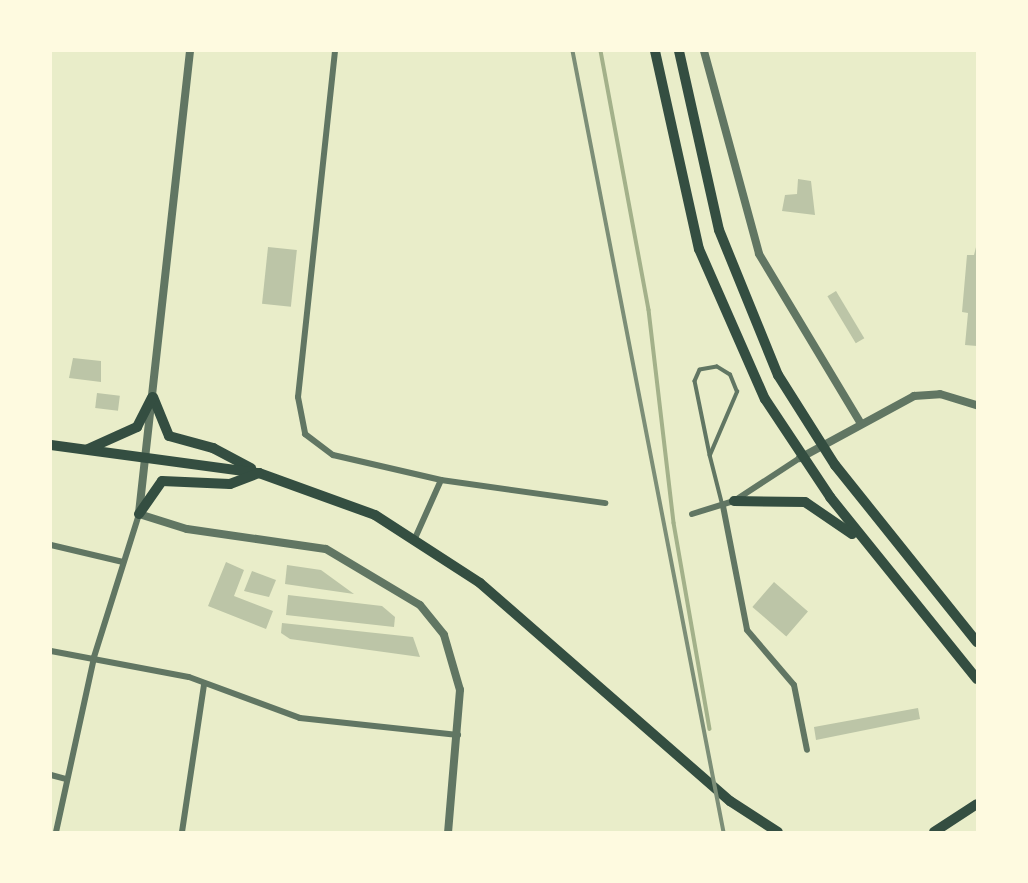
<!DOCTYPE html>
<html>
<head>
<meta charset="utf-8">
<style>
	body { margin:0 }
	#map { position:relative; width:1028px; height:883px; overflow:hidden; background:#e9edc9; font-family:"PT Sans Narrow",sans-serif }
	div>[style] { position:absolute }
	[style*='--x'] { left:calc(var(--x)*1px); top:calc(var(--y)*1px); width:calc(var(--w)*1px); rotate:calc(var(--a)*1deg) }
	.stream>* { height:3.5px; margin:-1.75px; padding:0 1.75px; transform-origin:1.75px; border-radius:1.75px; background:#a3b18a }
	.building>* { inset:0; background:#bcc5a7; transform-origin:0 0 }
	.service>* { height:3.5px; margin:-1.75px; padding:0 1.75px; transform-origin:1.75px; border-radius:1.75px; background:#617663 }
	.minor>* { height:6px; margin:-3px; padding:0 3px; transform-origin:3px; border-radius:3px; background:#617663 }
	.tertiary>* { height:8px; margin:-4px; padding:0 4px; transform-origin:4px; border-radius:4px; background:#617663 }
	.primary>* { height:10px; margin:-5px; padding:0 5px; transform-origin:5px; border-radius:5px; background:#344e41 }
	.rail>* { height:3.5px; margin:-1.75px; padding:0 1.75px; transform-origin:1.75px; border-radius:1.75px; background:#7c8e77 }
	span { translate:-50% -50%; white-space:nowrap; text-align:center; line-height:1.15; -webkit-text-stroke:5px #fefae0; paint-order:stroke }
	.frame { position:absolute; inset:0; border:52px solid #fefae0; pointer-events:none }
</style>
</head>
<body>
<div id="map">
	<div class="stream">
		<div style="--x:601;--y:51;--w:263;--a:79.5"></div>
		<div style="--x:649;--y:310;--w:214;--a:83.3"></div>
		<div style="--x:674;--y:523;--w:209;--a:80.1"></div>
	</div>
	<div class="building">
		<div style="clip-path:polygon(798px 179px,811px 181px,815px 215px,782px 211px,785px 195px,797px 194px)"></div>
		<div style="clip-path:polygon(977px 243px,977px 346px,965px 345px,968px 313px,962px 312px,967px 255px,974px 255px)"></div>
		<div style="left:268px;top:247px;width:29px;height:57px;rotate:6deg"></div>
		<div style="left:836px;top:291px;width:55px;height:10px;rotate:59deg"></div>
		<div style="clip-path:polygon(73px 358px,101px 361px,101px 382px,69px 378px)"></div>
		<div style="left:97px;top:393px;width:23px;height:15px;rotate:7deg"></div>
		<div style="clip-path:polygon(226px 562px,244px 570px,234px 596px,273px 611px,266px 629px,208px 606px)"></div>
		<div style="clip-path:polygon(287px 565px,321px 570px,354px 594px,285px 584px)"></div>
		<div style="clip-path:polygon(252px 571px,276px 580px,269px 597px,244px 591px)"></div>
		<div style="left:774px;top:582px;width:45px;height:33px;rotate:41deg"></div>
		<div style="clip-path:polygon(288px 595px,382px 606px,395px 617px,394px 627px,286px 615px)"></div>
		<div style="clip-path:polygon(282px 623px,413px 637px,420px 657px,290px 639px,281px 633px)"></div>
		<div style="clip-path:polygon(918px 708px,920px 719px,816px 740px,814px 727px)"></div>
	</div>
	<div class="service">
		<div style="--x:710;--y:455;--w:69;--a:-66.8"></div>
		<div style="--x:737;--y:392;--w:18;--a:-112"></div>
		<div style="--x:730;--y:375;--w:15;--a:-148"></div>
		<div style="--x:717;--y:367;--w:17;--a:170"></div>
		<div style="--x:700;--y:370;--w:12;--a:114"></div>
		<div style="--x:695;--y:381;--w:76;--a:78.5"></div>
		<div style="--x:710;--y:455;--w:53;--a:75.7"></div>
	</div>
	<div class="minor">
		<div style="--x:335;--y:51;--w:348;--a:96.1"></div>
		<div style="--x:298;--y:397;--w:38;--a:79"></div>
		<div style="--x:305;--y:434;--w:35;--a:37"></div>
		<div style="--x:333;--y:455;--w:111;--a:13"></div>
		<div style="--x:441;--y:480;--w:166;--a:8"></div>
		<div style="--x:723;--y:506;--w:126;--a:79"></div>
		<div style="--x:747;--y:630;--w:72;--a:49.5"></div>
		<div style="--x:794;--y:685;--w:66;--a:78.7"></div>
		<div style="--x:692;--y:514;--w:44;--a:-17.2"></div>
		<div style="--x:734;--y:501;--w:79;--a:-33.1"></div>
		<div style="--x:416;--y:536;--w:61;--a:-65.9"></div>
		<div style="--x:51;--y:545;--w:74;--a:13.3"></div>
		<div style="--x:51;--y:651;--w:140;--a:10.7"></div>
		<div style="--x:189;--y:677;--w:118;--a:20.3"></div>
		<div style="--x:300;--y:718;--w:159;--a:6.1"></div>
		<div style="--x:51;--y:775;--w:16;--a:15"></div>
		<div style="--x:56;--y:832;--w:179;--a:-77.7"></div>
		<div style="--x:94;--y:657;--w:150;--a:-72.5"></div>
		<div style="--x:182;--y:832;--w:150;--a:-81.5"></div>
	</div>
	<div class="tertiary">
		<div style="--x:190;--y:51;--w:466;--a:96.3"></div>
		<div style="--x:139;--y:514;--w:50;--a:17.4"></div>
		<div style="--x:187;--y:529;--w:140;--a:8.2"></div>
		<div style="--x:326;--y:549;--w:109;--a:30.8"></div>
		<div style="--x:420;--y:605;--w:38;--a:51"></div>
		<div style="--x:444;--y:635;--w:57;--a:73.8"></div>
		<div style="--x:460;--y:690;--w:143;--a:94.8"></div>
		<div style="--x:704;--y:51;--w:210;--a:74.8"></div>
		<div style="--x:759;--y:254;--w:196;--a:59"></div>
		<div style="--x:800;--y:458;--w:130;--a:-28.5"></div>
		<div style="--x:914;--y:396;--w:26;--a:-4"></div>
		<div style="--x:940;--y:394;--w:39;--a:17"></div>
	</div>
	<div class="primary">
		<div style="--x:655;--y:51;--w:203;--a:77.5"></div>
		<div style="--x:699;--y:249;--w:164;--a:66.3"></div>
		<div style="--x:765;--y:399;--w:118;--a:56.4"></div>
		<div style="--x:830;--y:497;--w:234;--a:51.1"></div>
		<div style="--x:679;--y:51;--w:183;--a:77.4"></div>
		<div style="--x:719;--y:230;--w:157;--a:67.9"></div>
		<div style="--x:778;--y:375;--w:107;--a:57.7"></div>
		<div style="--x:835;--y:465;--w:227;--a:51.3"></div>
		<div style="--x:153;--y:397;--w:42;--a:67.7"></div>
		<div style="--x:169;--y:436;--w:46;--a:15.3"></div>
		<div style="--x:213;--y:448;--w:43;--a:27.8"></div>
		<div style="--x:51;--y:445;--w:210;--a:7.7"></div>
		<div style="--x:259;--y:473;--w:123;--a:19.9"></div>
		<div style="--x:375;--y:515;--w:125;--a:32.9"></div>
		<div style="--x:480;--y:583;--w:332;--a:41.1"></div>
		<div style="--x:730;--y:801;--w:57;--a:32.9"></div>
		<div style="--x:88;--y:449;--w:54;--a:-24.2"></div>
		<div style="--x:137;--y:427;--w:33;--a:-63"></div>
		<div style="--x:734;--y:501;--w:71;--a:0.8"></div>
		<div style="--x:805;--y:502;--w:57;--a:34.2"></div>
		<div style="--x:139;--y:514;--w:40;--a:-55.1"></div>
		<div style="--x:162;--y:481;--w:68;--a:2.5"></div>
		<div style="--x:230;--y:484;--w:31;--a:-21"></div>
		<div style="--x:934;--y:832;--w:51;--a:-33.1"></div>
	</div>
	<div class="rail">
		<div style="--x:573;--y:51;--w:795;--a:79.06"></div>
	</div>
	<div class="frame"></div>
</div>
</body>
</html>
